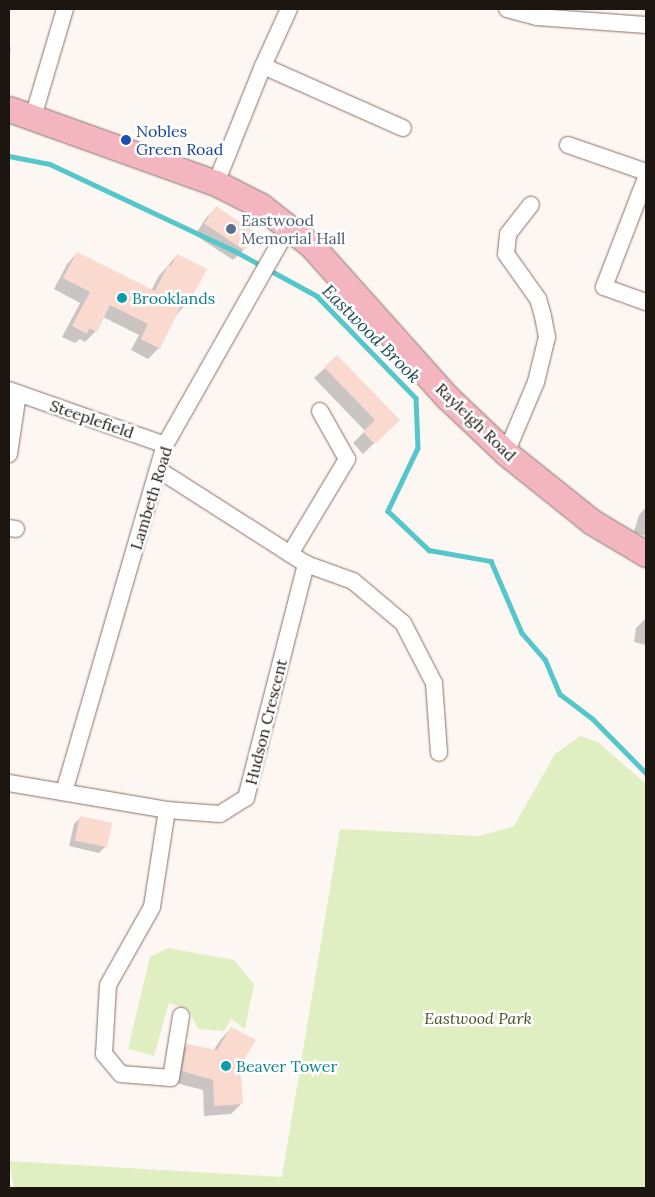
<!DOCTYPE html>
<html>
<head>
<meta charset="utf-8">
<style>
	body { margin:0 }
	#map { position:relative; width:655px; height:1197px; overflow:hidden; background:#fdf7f4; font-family:Lora,serif }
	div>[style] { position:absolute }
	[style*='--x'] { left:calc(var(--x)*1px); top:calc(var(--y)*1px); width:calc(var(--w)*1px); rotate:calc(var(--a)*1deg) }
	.green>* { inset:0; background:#dfefc1 }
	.shadow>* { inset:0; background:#0003 }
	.stream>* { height:4.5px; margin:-2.25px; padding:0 2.25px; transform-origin:2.25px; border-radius:2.25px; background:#55c6c9 }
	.building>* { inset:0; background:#fad9ce; transform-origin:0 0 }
	.roads { filter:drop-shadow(0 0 1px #877162) drop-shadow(0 0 1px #877162) }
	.street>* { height:16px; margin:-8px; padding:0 8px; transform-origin:8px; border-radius:8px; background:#fff }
	.primary>* { height:25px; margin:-12.5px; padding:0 12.5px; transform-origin:12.5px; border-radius:12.5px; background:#f3b6c1 }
	.dots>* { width:14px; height:14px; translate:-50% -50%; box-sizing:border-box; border:2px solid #fff; border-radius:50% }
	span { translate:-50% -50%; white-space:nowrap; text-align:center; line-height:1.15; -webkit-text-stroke:5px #fff; paint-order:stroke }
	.transit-label { font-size:16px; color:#164399 }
	.left { translate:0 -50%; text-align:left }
	.service-label { font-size:16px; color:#4e5e75 }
	.culture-label { font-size:16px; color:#0d838f }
	.street-label { font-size:16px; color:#1d150f }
	.park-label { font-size:16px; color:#43521d; font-style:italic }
	.water-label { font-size:18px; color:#1b4d4e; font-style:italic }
	.frame { position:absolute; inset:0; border:10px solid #1d150f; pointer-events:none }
</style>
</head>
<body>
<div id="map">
	<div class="green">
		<div style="clip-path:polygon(580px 736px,598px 742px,646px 784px,646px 1188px,14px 1188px,9px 1161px,282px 1177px,340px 829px,479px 836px,514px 826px,555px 754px)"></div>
		<div style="clip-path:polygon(168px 948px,234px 960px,254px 984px,245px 1029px,231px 1019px,224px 1031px,198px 1029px,188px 1009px,169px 1003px,154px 1056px,128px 1049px,150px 957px)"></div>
	</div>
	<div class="shadow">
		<div style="clip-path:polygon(9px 47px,11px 47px,9px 62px)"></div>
		<div style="clip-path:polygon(216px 208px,244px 250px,233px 260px,195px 235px,206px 218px)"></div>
		<div style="clip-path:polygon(77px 253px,151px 291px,158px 277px,177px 255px,187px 303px,177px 314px,159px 348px,148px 359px,131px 350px,139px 335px,103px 317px,96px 331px,85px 342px,80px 339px,75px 343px,62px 337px,80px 303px,54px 289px,67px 264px)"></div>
		<div style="clip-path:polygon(337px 357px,398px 420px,363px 454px,353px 443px,365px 431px,314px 378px)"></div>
		<div style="clip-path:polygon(646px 507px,646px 536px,634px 532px,639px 515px)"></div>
		<div style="clip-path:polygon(646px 618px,646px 645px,634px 642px,636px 628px)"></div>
		<div style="clip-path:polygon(81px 817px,106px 846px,99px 853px,69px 846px,74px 824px)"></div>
		<div style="clip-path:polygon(231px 1028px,242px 1060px,240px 1074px,242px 1103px,231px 1114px,204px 1116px,203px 1090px,172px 1082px,177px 1056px,187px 1045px,213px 1051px,221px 1039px)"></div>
	</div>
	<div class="stream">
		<div style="--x:9;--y:156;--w:42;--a:11"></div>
		<div style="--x:50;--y:164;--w:202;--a:25.2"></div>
		<div style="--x:233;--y:250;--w:96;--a:28.7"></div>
		<div style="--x:317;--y:296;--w:142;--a:45.9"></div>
		<div style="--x:416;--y:398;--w:50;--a:87.7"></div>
		<div style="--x:418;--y:448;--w:70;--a:115.5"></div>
		<div style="--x:388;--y:511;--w:57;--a:43.6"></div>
		<div style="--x:429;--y:550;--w:63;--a:10.1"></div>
		<div style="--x:491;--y:561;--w:78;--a:66.7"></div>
		<div style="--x:522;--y:633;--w:35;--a:49"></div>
		<div style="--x:545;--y:659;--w:38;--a:67"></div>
		<div style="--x:560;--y:694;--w:41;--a:37.1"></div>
		<div style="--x:593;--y:719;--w:76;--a:45.5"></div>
	</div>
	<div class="building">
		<div style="left:216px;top:206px;width:48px;height:21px;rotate:34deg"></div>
		<div style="clip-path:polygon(77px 252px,155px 291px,168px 265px,171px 266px,177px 254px,207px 269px,188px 304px,183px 301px,160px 349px,141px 339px,148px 324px,110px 305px,97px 332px,89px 328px,87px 334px,72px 326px,90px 292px,63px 278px)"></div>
		<div style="clip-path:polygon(337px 355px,400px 420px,375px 444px,363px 432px,375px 420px,324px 367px)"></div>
		<div style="left:80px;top:816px;width:33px;height:25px;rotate:12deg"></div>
		<div style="clip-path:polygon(231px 1027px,256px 1040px,243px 1061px,241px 1074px,243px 1104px,214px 1106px,213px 1080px,182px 1071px,187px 1044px,217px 1050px)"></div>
	</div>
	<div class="roads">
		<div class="street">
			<div style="--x:507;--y:9;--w:31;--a:15"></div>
			<div style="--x:537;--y:17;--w:109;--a:4.2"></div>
			<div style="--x:263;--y:66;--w:153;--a:23.9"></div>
			<div style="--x:33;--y:117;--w:113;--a:-73.5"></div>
			<div style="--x:568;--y:145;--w:83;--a:19.1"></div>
			<div style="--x:646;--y:178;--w:117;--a:111.1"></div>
			<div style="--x:604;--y:287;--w:45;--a:19.7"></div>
			<div style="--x:216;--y:183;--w:126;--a:-68.1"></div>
			<div style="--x:263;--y:66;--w:63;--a:-65.5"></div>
			<div style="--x:9;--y:390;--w:165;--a:19.4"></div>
			<div style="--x:506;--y:453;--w:77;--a:-67.1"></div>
			<div style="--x:536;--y:382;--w:46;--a:-76.3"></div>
			<div style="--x:547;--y:337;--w:21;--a:-101"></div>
			<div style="--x:543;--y:316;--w:18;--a:-106"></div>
			<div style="--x:538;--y:299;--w:55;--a:-125.4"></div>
			<div style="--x:506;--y:254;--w:20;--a:-84"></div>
			<div style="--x:508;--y:234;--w:37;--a:-52"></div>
			<div style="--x:9;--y:454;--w:61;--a:-81.5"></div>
			<div style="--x:159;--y:470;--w:174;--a:32.6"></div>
			<div style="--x:306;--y:564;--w:50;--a:19.9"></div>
			<div style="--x:353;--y:581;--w:65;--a:40"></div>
			<div style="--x:403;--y:623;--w:68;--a:62.7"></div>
			<div style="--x:434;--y:683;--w:70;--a:85.9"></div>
			<div style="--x:9;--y:528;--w:7;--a:8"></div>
			<div style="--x:290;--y:554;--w:111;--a:-59"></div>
			<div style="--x:347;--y:459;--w:55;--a:-119.4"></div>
			<div style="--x:9;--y:783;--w:160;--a:9.7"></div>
			<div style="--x:167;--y:810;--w:53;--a:4.3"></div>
			<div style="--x:220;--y:814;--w:31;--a:-32"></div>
			<div style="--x:246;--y:798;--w:242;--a:-75.6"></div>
			<div style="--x:64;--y:792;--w:361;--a:-73.8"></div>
			<div style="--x:165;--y:445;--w:251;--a:-60.4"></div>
			<div style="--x:167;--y:810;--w:98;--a:98.8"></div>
			<div style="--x:152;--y:907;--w:90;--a:119.4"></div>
			<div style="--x:108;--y:985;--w:69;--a:93.3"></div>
			<div style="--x:104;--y:1054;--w:26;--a:50"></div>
			<div style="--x:121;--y:1074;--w:50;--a:4.6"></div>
			<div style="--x:171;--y:1078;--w:63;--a:-80.8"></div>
		</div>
		<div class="primary">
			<div style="--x:9;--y:109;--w:220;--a:19.7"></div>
			<div style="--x:216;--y:183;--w:51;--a:27.1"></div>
			<div style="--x:261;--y:206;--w:63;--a:38"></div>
			<div style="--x:311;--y:245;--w:204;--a:48.2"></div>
			<div style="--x:447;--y:397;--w:81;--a:43.5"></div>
			<div style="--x:506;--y:453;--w:110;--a:38.7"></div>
			<div style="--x:592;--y:522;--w:63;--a:30.7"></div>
		</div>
	</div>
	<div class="dots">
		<div style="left:126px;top:140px;background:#1a4fb4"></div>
		<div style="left:231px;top:229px;background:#5c6f8a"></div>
		<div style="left:122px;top:298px;background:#0f9aa8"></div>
		<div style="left:226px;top:1066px;background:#0f9aa8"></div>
	</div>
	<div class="transit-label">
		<span class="left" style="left:136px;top:140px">Nobles<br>Green Road</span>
	</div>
	<div class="service-label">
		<span class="left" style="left:241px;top:229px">Eastwood<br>Memorial Hall</span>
	</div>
	<div class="culture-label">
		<span class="left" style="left:132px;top:298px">Brooklands</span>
		<span class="left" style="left:236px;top:1066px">Beaver Tower</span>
	</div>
	<div class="street-label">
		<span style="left:92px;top:419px;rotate:19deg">Steeplefield</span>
		<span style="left:476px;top:422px;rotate:44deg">Rayleigh Road</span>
		<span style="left:151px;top:498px;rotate:-73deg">Lambeth Road</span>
		<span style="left:266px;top:722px;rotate:-76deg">Hudson Crescent</span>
	</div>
	<div class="park-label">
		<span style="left:478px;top:1018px">Eastwood Park</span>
	</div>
	<div class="water-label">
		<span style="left:371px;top:334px;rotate:45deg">Eastwood Brook</span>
	</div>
	<div class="frame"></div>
</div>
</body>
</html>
